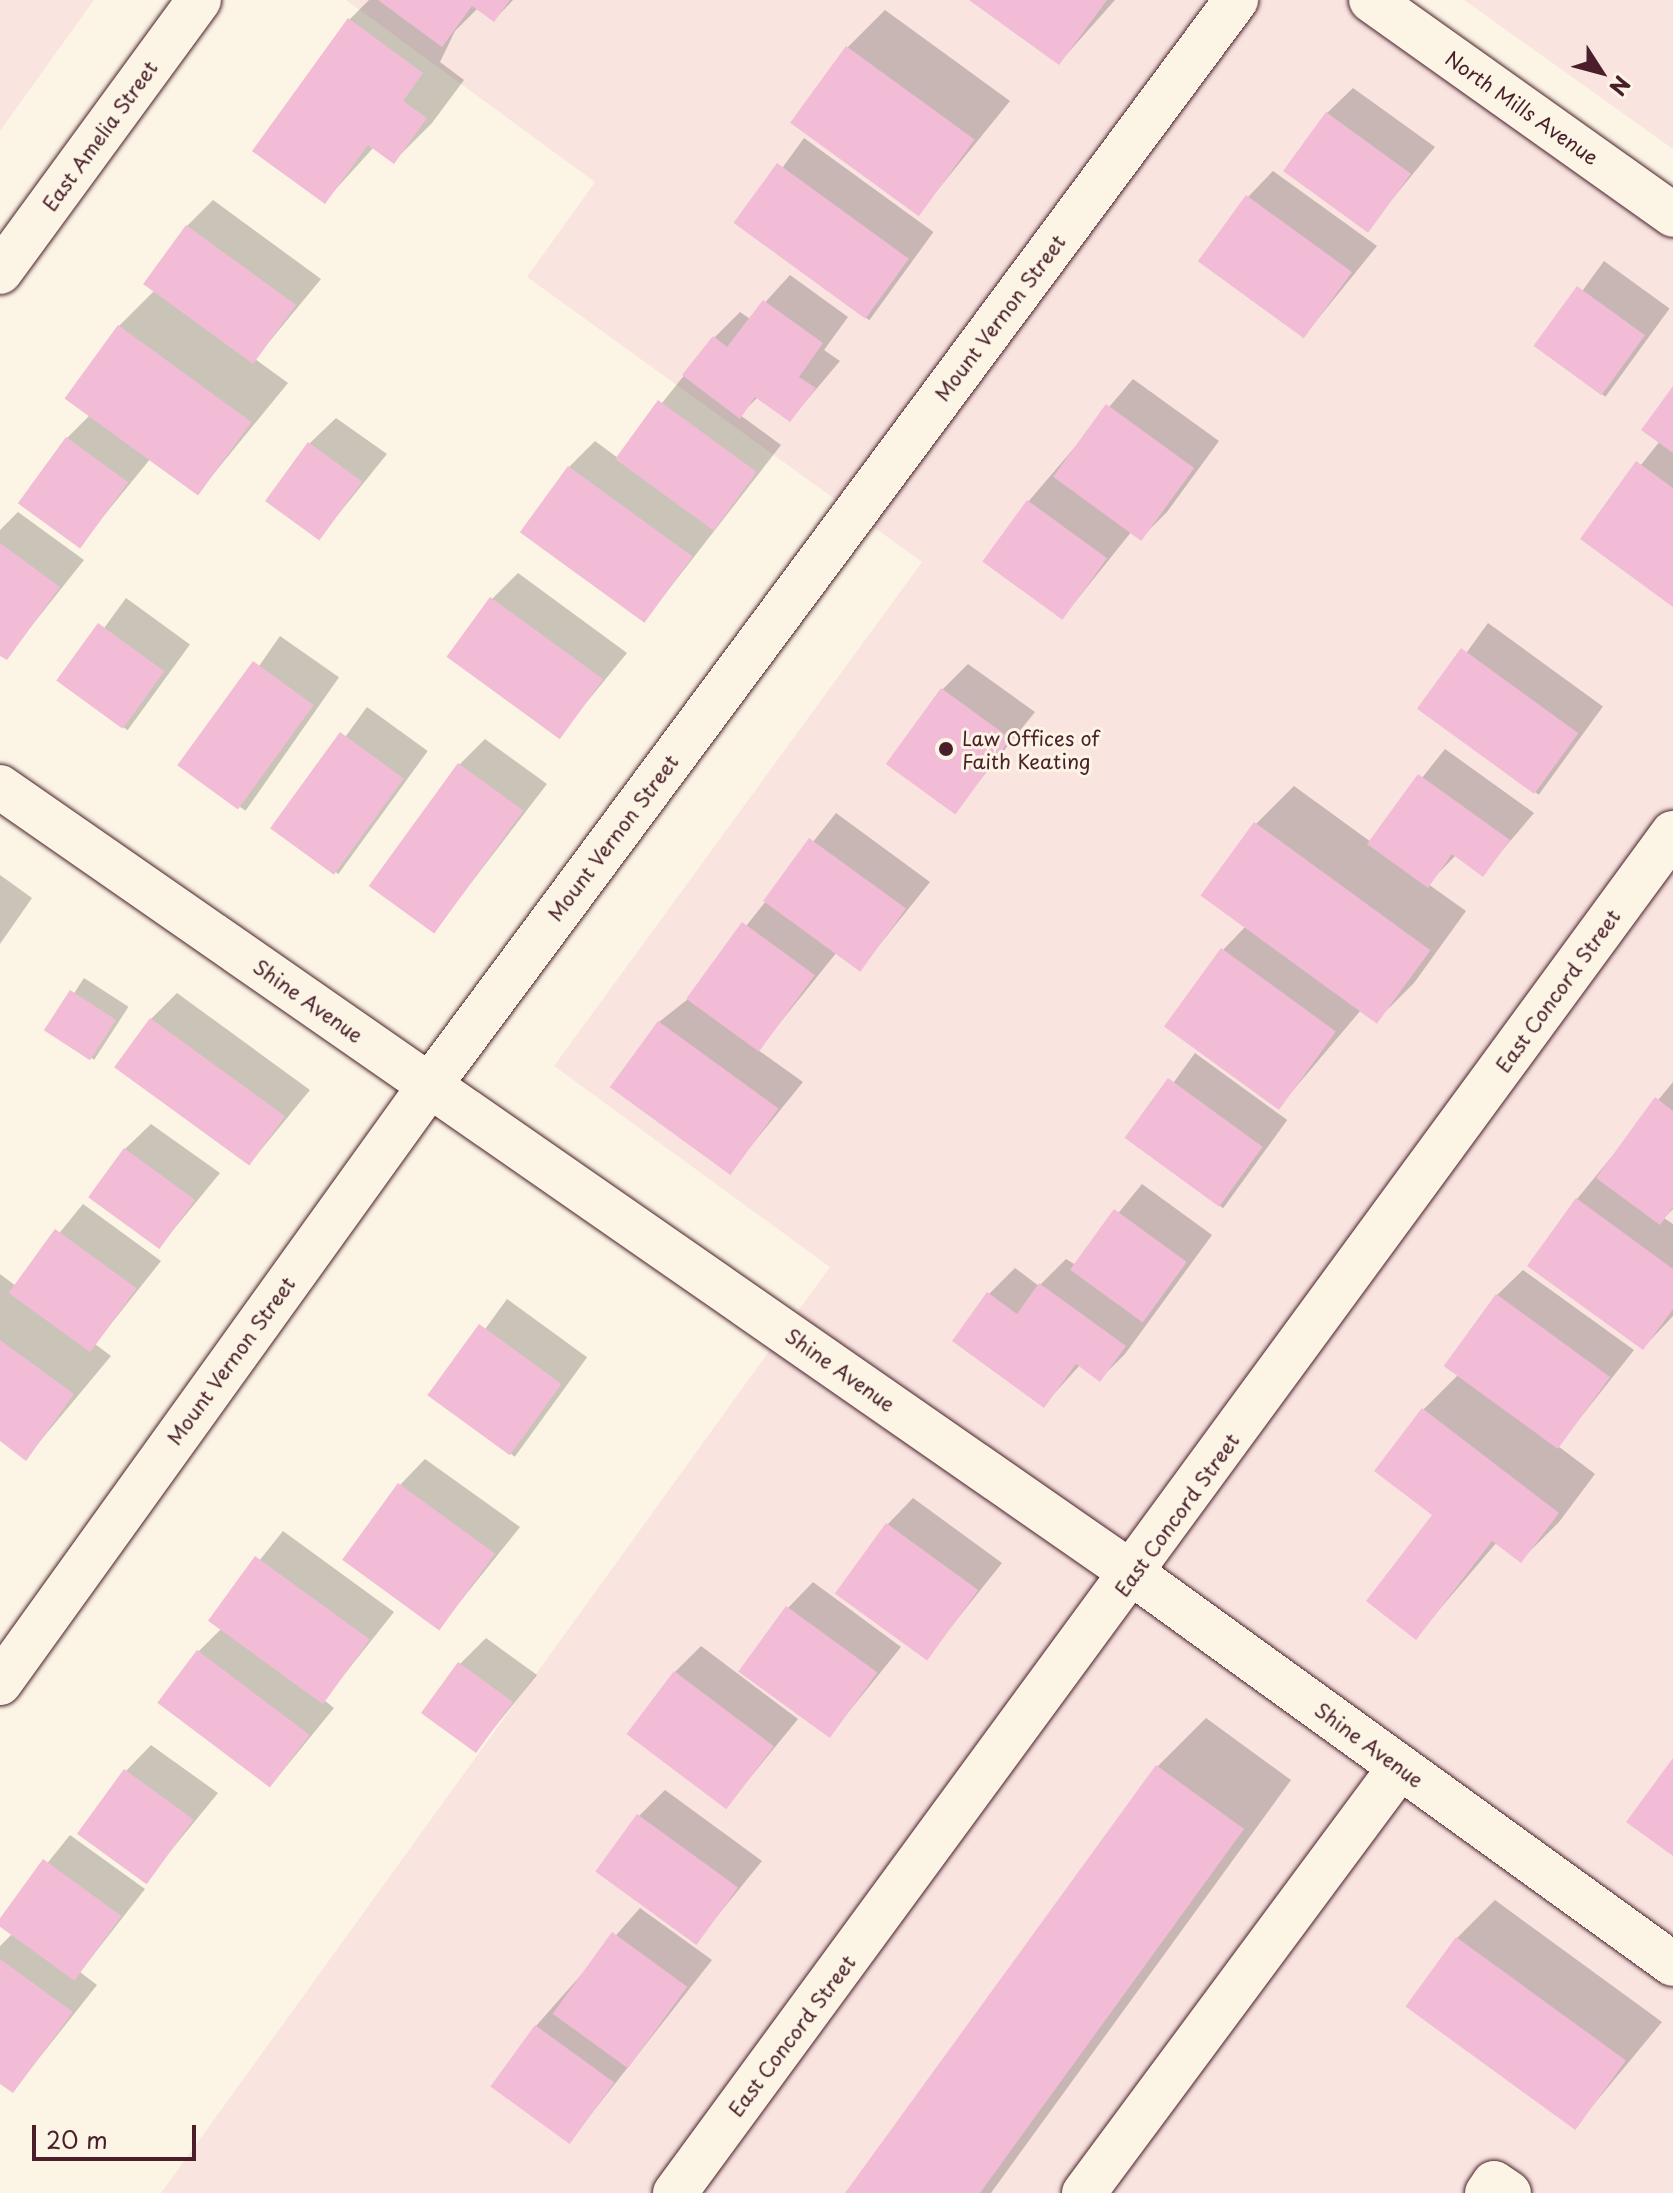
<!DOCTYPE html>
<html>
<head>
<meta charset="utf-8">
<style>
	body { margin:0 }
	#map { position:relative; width:1673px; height:2193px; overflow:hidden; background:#fcf5e5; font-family:"Playpen Sans",sans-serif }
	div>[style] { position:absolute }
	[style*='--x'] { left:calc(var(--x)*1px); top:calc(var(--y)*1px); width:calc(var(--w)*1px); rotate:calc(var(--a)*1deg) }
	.built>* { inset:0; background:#f9e4e0 }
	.shadow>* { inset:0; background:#0003; transform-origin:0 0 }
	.building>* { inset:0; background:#f2bcd6; transform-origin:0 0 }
	.roads { filter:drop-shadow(0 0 2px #4a1f2b) drop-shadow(0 0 2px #4a1f2b) }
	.minor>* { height:44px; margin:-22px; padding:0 22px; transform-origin:22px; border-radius:22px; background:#fcf5e5 }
	.major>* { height:44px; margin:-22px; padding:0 22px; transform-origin:22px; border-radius:22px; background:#fcf5e5 }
	.dots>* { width:22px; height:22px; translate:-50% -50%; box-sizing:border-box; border:4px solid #fcf5e5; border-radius:50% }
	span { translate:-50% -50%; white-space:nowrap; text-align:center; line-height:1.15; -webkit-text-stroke:6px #fcf5e5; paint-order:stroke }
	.street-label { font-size:20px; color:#4a1f2b }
	.poi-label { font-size:20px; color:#4a1f2b }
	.left { translate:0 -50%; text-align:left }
	.north { position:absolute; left:1561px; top:32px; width:80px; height:80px; -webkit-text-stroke:6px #fcf5e5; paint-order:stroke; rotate:126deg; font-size:22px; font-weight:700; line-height:32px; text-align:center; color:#4a1f2b }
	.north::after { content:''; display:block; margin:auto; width:28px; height:36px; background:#4a1f2b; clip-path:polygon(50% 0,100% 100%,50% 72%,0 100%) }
	.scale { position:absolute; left:32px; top:2125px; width:164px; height:36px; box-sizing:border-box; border:4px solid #4a1f2b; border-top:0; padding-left:10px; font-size:24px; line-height:28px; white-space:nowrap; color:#4a1f2b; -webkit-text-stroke:6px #fcf5e5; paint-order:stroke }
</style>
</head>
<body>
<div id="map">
	<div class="built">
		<div style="clip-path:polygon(0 0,94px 0,0 131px)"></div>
		<div style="clip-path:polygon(346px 0,1361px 0,1673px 220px,1673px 2193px,161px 2193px,830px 1267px,554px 1066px,922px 562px,527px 277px,595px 182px)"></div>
		<div style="clip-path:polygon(1464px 0,1673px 0,1673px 149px)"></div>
	</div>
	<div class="shadow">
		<div style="clip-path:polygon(369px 0,513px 0,494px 20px,478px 8px,455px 31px,440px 62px,464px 80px,432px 123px,394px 161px,374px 147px,325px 201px,350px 19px)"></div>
		<div style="clip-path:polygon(973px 0,1115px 0,1059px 63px)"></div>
		<div style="clip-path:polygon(885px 10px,1010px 101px,918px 214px,847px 48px)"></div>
		<div style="clip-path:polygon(1353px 88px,1435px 147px,1367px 230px,1327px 113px)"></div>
		<div style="left:804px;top:138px;width:160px;height:109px;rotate:36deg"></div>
		<div style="clip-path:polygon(1273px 171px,1377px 246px,1304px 336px,1248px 197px)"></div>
		<div style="clip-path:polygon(213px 200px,321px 279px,255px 359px,288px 383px,198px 493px,151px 458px,80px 545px,67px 438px,90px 415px,119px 326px,155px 290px,187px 226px)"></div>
		<div style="left:1604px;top:261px;width:81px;height:109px;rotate:36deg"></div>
		<div style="clip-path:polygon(790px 275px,848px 317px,824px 350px,840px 361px,790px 420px,758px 397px,740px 415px,781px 445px,645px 620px,569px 467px,595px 441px,618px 458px,714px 338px,740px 312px,750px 319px)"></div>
		<div style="clip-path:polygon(1133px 379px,1219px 441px,1167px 512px,1141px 538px,1132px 531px,1063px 617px,1028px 502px)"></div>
		<div style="clip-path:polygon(1673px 389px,1673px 604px,1582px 539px,1660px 441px)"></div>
		<div style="clip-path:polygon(336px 418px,387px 454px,320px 537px,310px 443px)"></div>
		<div style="clip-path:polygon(18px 512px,84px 560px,6px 658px,0 653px,0 530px)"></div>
		<div style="clip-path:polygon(518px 573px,627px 653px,559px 736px,492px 599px)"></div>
		<div style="left:126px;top:598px;width:79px;height:106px;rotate:36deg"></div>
		<div style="left:1488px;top:623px;width:142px;height:109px;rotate:36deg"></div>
		<div style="left:280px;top:636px;width:72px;height:163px;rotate:35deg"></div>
		<div style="clip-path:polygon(968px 664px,1035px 712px,955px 811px,942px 690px)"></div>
		<div style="left:367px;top:707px;width:75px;height:152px;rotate:36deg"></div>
		<div style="clip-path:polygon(485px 739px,547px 784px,434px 931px,459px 765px)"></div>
		<div style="clip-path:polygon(1445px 749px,1534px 813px,1482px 874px,1456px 855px,1428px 884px,1466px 911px,1414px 983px,1376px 1021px,1361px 1010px,1279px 1107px,1223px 950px,1246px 926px,1256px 824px,1294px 786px,1371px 842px)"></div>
		<div style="clip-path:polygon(836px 813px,930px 882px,860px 969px,837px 952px,758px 1050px,803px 1082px,730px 1172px,659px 1022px,688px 999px)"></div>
		<div style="clip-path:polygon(0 875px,32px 898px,0 944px)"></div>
		<div style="left:84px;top:978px;width:53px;height:63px;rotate:33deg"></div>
		<div style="clip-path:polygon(177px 993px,310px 1090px,250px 1163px,151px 1019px)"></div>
		<div style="left:1195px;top:1053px;width:114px;height:109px;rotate:36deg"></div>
		<div style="clip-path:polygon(1673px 1082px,1673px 1209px,1664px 1218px,1673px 1224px,1673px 1316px,1643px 1348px,1577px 1199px)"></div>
		<div style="clip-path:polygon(151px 1124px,220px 1173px,160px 1246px,125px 1149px)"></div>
		<div style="clip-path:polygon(1142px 1184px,1212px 1235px,1125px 1354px,1100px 1379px,1080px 1365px,1044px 1405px,989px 1294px,1015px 1268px,1039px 1286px,1066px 1259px,1076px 1265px)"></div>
		<div style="clip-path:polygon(83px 1204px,161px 1261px,95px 1344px,111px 1356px,26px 1458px,0 1439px,0 1274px,16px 1286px)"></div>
		<div style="clip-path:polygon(1523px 1270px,1634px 1350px,1558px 1446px,1595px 1474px,1559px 1522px,1521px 1560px,1497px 1542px,1416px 1637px,1435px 1515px,1423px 1410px,1459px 1374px,1497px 1295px)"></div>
		<div style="left:507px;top:1299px;width:99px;height:123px;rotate:36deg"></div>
		<div style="clip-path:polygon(425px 1459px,520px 1527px,439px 1628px,400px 1485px)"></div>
		<div style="clip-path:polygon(913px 1498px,1002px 1563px,927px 1657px,888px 1524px)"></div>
		<div style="clip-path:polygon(283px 1531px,394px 1612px,324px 1700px,334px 1708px,272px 1784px,198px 1652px,221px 1629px,211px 1621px)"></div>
		<div style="clip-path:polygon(813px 1582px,901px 1647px,830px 1735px,788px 1608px)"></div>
		<div style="clip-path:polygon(486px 1638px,537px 1675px,476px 1750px,460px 1664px)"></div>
		<div style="clip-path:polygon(701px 1646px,798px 1719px,727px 1806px,675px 1672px)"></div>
		<div style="clip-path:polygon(1206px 1718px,1291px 1780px,991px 2193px,847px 2193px,1158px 1766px)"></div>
		<div style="clip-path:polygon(151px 1745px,218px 1793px,146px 1881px,126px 1771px)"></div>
		<div style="clip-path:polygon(665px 1790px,762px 1861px,696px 1942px,639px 1816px)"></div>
		<div style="clip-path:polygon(70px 1835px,145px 1889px,80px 1972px,97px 1985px,13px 2091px,0 2082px,0 1946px,13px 1933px,0 1922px)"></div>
		<div style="clip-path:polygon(1495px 1900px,1662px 2022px,1575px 2127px,1457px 1938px)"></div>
		<div style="clip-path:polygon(640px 1908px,712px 1960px,570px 2141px,536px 2026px)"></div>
	</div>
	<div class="building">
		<div style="clip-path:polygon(378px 0,510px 0,494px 22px,472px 6px,442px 47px)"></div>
		<div style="clip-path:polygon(969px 0,1107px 0,1059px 65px)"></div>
		<div style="clip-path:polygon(348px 18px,423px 73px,403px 101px,427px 118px,394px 164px,368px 145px,325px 204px,252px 151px)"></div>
		<div style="left:846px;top:46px;width:159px;height:95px;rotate:36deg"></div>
		<div style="left:1326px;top:112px;width:105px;height:73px;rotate:36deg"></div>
		<div style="left:777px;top:163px;width:163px;height:74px;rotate:36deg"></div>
		<div style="left:1246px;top:195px;width:131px;height:82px;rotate:36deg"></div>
		<div style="left:186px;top:225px;width:136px;height:73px;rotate:36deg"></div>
		<div style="left:1577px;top:286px;width:84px;height:74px;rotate:36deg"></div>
		<div style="clip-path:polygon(763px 300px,823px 343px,799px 377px,816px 388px,790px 422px,755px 397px,740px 419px,682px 375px,713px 336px,727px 347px)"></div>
		<div style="left:118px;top:325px;width:165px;height:91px;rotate:36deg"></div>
		<div style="clip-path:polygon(1673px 386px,1673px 453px,1641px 430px)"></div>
		<div style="left:658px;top:400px;width:122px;height:73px;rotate:36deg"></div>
		<div style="left:1106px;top:404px;width:109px;height:90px;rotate:36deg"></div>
		<div style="left:66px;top:437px;width:77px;height:82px;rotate:36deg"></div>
		<div style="left:308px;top:442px;width:67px;height:73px;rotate:36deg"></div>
		<div style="clip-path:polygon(1636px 461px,1673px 488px,1673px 607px,1580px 539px)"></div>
		<div style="left:568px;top:466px;width:154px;height:82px;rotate:36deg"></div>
		<div style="left:1027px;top:500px;width:99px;height:76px;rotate:36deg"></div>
		<div style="clip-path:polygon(0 543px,60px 587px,7px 660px,0 656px)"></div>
		<div style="left:490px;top:597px;width:140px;height:74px;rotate:36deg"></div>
		<div style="left:98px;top:623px;width:82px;height:71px;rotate:36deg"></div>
		<div style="left:1461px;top:648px;width:145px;height:75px;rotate:36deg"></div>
		<div style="left:253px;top:661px;width:75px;height:129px;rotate:36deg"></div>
		<div style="left:941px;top:688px;width:86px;height:94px;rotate:36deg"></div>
		<div style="left:340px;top:732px;width:79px;height:119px;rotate:36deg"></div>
		<div style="left:458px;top:763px;width:81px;height:152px;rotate:36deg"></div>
		<div style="clip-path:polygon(1418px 774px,1510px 840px,1483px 877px,1452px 854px,1428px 888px,1367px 844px)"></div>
		<div style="left:1254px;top:822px;width:218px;height:91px;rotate:36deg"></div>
		<div style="left:809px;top:838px;width:120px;height:78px;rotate:36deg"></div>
		<div style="left:742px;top:922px;width:90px;height:95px;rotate:36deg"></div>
		<div style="left:1221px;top:948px;width:142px;height:97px;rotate:36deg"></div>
		<div style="left:70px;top:990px;width:55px;height:48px;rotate:33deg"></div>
		<div style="left:150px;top:1018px;width:167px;height:61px;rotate:36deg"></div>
		<div style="left:658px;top:1021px;width:149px;height:82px;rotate:36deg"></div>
		<div style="left:1168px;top:1078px;width:117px;height:74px;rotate:36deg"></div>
		<div style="clip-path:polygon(1655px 1097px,1673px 1111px,1673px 1207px,1660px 1225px,1596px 1178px)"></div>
		<div style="left:124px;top:1148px;width:88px;height:61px;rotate:36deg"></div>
		<div style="clip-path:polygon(1576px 1198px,1673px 1269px,1673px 1309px,1643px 1350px,1527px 1266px)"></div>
		<div style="left:1114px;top:1209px;width:90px;height:75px;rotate:36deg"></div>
		<div style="left:55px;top:1229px;width:101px;height:79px;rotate:36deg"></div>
		<div style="clip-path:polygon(1039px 1283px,1126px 1346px,1100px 1382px,1076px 1364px,1044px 1408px,952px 1341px,987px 1292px,1017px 1314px)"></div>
		<div style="left:1496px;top:1294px;width:141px;height:89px;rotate:36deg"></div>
		<div style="left:479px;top:1324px;width:102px;height:88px;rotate:36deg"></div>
		<div style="clip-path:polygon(0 1340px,74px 1394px,26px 1461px,0 1441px)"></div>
		<div style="clip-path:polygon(1422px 1408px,1559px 1513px,1521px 1563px,1492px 1541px,1416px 1640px,1366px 1601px,1432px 1515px,1374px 1471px)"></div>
		<div style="left:398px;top:1483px;width:120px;height:95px;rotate:36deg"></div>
		<div style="left:886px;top:1523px;width:114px;height:87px;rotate:36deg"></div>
		<div style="left:255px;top:1556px;width:142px;height:80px;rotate:36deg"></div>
		<div style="left:786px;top:1606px;width:113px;height:81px;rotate:36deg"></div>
		<div style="left:197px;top:1650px;width:141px;height:66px;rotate:37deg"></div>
		<div style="left:458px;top:1662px;width:68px;height:63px;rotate:36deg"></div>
		<div style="left:674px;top:1671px;width:125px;height:79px;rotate:37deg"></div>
		<div style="clip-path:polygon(1673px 1758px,1673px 1856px,1626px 1822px)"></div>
		<div style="clip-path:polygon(1156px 1765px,1244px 1829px,980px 2193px,845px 2193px)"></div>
		<div style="left:124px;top:1769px;width:86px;height:80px;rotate:36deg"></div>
		<div style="left:637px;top:1814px;width:125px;height:71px;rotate:36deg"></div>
		<div style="left:43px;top:1859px;width:97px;height:80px;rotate:36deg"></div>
		<div style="left:612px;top:1932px;width:93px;height:101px;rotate:36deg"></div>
		<div style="left:1456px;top:1937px;width:210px;height:86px;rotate:36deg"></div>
		<div style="clip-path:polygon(0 1959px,73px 2012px,13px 2093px,0 2084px)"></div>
		<div style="left:535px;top:2025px;width:98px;height:76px;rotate:36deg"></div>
	</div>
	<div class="roads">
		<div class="minor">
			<div style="--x:0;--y:272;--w:337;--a:-53.8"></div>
			<div style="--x:0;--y:787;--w:1380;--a:34.78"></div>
			<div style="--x:1133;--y:1574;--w:666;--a:35.84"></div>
			<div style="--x:0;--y:1683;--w:737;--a:-54.28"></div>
			<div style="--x:430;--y:1085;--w:1352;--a:-53.39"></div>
			<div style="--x:675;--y:2193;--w:1687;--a:-53.73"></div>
			<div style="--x:1084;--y:2193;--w:530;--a:-53.43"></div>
			<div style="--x:1487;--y:2193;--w:12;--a:-55"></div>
			<div style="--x:1494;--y:2183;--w:18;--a:34"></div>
		</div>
		<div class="major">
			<div style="--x:1371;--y:0;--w:371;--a:35.4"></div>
		</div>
	</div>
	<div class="dots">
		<div style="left:946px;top:749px;background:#4a1f2b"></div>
	</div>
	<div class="street-label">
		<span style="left:1522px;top:108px;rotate:35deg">North Mills Avenue</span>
		<span style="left:100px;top:136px;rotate:-54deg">East Amelia Street</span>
		<span style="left:1000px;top:318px;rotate:-53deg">Mount Vernon Street</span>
		<span style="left:613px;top:838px;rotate:-53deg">Mount Vernon Street</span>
		<span style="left:1558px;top:991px;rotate:-54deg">East Concord Street</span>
		<span style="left:308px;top:1001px;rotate:35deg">Shine Avenue</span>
		<span style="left:231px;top:1361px;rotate:-54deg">Mount Vernon Street</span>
		<span style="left:840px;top:1370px;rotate:35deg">Shine Avenue</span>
		<span style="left:1177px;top:1515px;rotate:-54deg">East Concord Street</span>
		<span style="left:1369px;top:1745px;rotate:36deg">Shine Avenue</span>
		<span style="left:792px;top:2036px;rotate:-53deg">East Concord Street</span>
	</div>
	<div class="poi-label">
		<span class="left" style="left:962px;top:750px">Law Offices of<br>Faith Keating</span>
	</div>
	<div class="north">N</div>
	<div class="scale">20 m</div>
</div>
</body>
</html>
